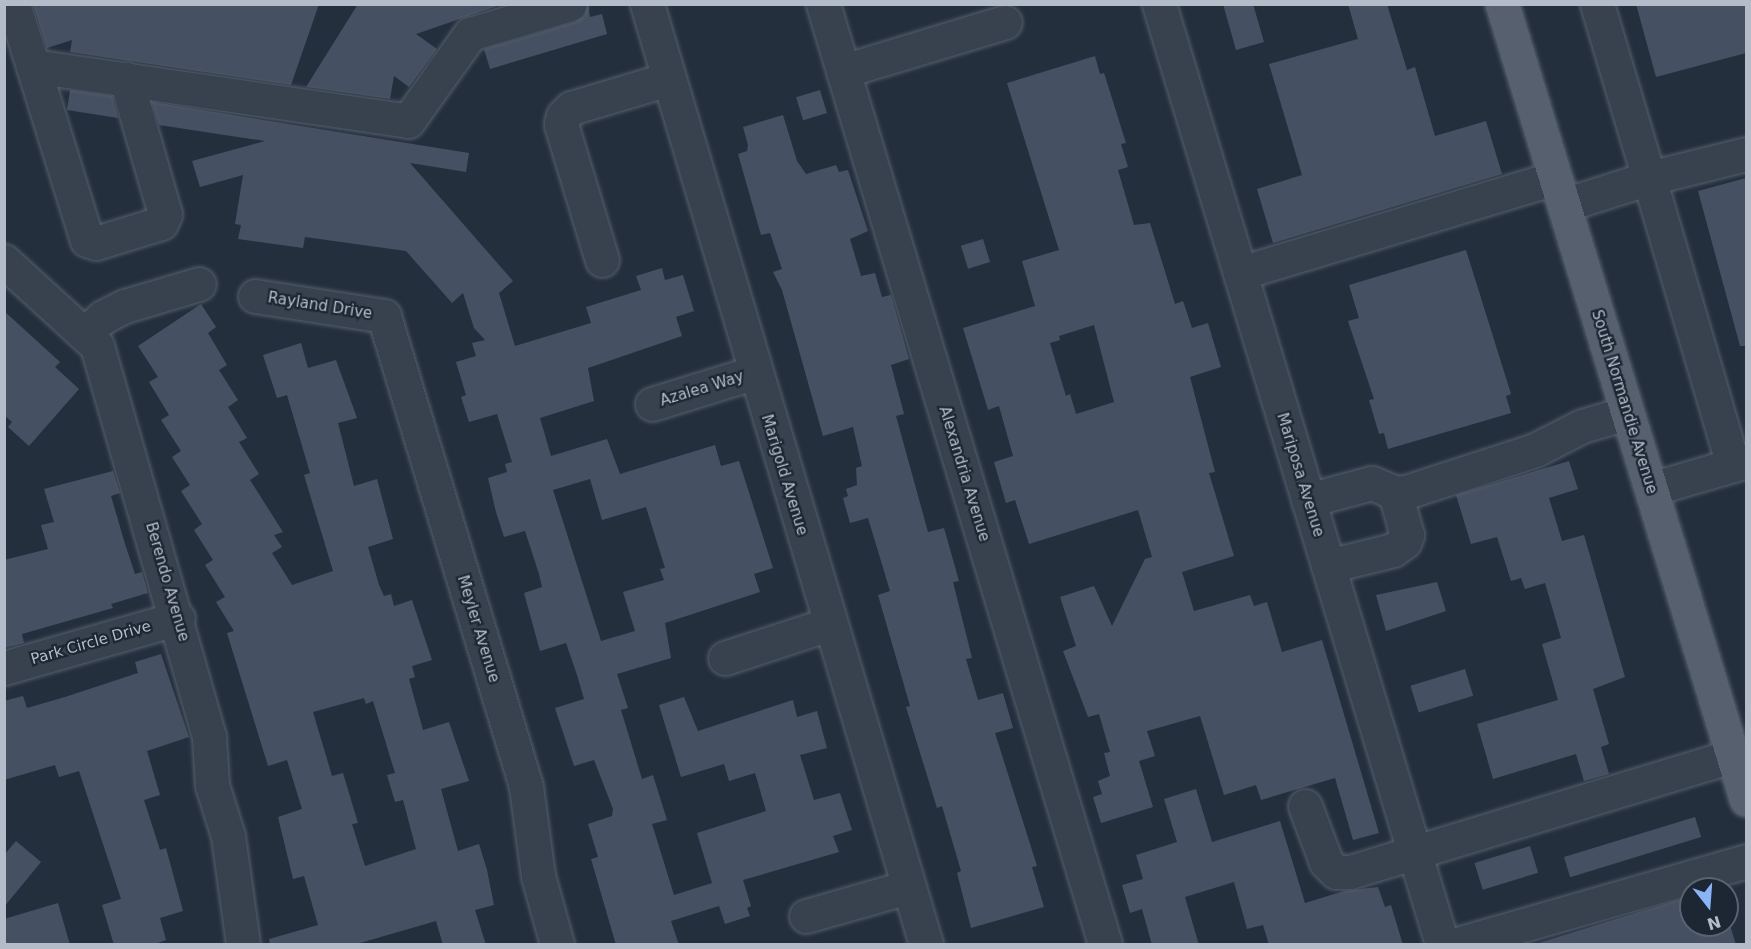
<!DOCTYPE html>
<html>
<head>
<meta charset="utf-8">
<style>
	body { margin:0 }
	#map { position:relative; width:1751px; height:949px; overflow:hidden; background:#242f3e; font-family:"DejaVu Sans",sans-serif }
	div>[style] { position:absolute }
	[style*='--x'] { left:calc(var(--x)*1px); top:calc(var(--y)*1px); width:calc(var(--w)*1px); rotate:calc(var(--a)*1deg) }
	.building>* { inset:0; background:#455162; transform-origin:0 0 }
	.roads { filter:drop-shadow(0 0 2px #565f6c) drop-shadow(0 0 2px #565f6c) }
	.minor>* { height:33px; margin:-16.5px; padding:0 16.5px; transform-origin:16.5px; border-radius:16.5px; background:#38414e }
	.major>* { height:33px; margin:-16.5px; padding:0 16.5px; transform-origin:16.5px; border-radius:16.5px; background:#56606e }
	span { translate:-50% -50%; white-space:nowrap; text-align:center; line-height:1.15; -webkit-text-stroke:4.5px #1d2633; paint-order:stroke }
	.street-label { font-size:15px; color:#b4bcc9 }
	.frame { position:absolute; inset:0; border:6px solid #b4bcc9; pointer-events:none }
	.north { position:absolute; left:1679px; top:877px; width:60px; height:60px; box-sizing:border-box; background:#1d2633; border:2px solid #59626f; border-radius:50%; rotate:163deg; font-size:16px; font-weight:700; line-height:24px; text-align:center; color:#b4bcc9 }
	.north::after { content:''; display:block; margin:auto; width:21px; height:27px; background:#8ab4f8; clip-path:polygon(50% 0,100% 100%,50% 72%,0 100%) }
</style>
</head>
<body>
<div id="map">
	<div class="building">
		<div style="clip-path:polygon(33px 4px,319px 4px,291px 85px,70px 52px,72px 40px,47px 48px)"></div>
		<div style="clip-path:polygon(358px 4px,503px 4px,416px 34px,437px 49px,409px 87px,394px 76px,390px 99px,306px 87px)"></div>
		<div style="clip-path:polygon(588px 4px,590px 17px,602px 14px,607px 34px,490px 69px,484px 49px,575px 22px,584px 16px)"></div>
		<div style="clip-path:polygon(1223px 4px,1253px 4px,1264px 42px,1236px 50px)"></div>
		<div style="clip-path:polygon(1348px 4px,1387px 4px,1407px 70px,1415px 67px,1435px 136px,1486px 121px,1502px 174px,1273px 243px,1257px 189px,1302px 175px,1269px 64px,1358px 39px)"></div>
		<div style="clip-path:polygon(1636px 4px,1746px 4px,1746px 53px,1656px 77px)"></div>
		<div style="clip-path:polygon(evenodd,1095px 56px,1100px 74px,1104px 73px,1126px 143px,1121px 144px,1128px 167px,1118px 170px,1134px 225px,1150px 223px,1175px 304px,1183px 301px,1192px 328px,1208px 323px,1221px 367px,1190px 377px,1215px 472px,1209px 473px,1234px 556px,1182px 572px,1194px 611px,1250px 595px,1254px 606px,1267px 602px,1282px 652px,1322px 640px,1379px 833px,1353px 840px,1335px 778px,1261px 800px,1256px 785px,1224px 795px,1200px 716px,1147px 731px,1155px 756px,1139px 761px,1153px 807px,1101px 823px,1093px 797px,1102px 794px,1098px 781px,1110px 776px,1104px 753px,1110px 752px,1099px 714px,1088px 717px,1063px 651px,1076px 646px,1060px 597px,1094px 586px,1112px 626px,1145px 559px,1152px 557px,1138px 510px,1029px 544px,1015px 500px,1006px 503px,994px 462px,1013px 456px,999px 406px,988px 410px,963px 328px,1035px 306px,1022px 261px,1059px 250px,1007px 83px,1095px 56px,1094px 325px,1114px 402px,1076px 414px,1070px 394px,1066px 396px,1050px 343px,1060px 340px,1059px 336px,1094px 325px)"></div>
		<div style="clip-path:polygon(70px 90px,112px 96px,118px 118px,67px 110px)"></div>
		<div style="left:820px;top:90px;width:24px;height:25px;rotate:73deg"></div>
		<div style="clip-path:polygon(evenodd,152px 102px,469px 153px,466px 172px,410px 163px,513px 281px,499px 293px,515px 346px,591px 323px,586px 307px,641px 290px,636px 276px,662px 268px,665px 280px,683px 275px,694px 311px,676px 317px,682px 336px,588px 368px,594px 401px,540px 418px,551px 456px,607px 439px,620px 474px,715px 445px,721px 466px,739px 461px,773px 568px,754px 574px,760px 592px,665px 623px,671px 658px,617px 674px,628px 708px,621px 710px,642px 779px,653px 775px,667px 820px,652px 824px,674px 895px,712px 883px,697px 833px,766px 811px,755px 773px,729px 781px,724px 764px,681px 777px,659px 705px,684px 697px,698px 731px,793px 700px,797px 717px,817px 711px,827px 748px,800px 755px,814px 800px,840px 793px,852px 830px,833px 836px,839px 852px,743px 880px,751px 906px,747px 908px,750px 916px,725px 924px,719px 906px,671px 921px,679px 945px,616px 945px,591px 859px,598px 857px,588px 824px,612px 816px,613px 809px,594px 760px,574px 766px,555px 708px,584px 699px,577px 675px,566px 643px,540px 651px,524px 593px,542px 587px,539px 574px,525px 531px,504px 537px,496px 512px,488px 478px,507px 472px,505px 464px,512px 462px,497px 414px,469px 422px,461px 397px,466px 395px,456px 362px,476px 356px,472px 343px,485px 340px,474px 328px,463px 293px,452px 303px,406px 251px,305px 237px,303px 248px,238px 239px,241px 225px,235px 224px,243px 175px,200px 187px,192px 161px,265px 141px,159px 125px,152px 102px,590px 479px,602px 520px,646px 507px,665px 568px,660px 569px,664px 580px,623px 592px,635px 631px,601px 641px,553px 490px,590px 479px)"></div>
		<div style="clip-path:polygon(783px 115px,797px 161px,806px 174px,836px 165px,839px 172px,848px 170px,868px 231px,850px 239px,861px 276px,875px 273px,882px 297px,891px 295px,909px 359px,891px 365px,904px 414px,896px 416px,928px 532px,944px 528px,959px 581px,953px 582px,972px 658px,966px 659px,978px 700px,1003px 693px,1013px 728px,995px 733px,1037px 866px,1032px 867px,1044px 907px,971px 928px,957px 873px,961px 871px,942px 806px,937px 808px,906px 707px,910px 706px,878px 595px,890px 591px,868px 518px,850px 523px,843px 498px,848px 496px,846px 489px,857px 485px,856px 468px,862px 466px,853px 427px,823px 436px,782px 290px,773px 272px,782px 269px,770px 233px,761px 235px,738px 154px,747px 151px,748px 145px,743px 127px)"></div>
		<div style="clip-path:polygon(1746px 178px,1746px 346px,1740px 346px,1698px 191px)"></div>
		<div style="left:983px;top:239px;width:24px;height:23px;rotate:73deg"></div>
		<div style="clip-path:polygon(1466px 250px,1511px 394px,1506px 396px,1511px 413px,1388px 449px,1384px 433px,1379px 434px,1369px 400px,1374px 399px,1348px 321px,1359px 318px,1349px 285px)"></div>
		<div style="clip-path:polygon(evenodd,201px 304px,216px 327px,208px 333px,227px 365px,219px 370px,238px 400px,228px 407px,247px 438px,239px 442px,259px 474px,250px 480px,283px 532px,274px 535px,282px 547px,272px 553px,292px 585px,333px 571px,304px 475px,310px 473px,287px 395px,277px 398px,263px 355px,301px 343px,308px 368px,336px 360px,357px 418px,338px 423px,354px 486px,377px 479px,393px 539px,368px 547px,379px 585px,384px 596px,391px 594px,394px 606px,412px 600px,432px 660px,412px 666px,415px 677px,409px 679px,423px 730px,449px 722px,469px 781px,441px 789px,458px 851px,479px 844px,487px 870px,494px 905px,475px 910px,486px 945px,443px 945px,436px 921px,353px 945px,270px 945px,269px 939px,318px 925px,304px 876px,293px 879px,278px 817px,302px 809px,287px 760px,268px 766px,227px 633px,234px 631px,216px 602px,225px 597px,205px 565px,213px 560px,194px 530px,202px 524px,181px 491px,190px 485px,172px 457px,181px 451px,161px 420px,169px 415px,149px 382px,158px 377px,138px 346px,201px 304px,364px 698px,366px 704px,373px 701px,395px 773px,387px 775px,395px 802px,403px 800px,416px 849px,365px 866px,352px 824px,358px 823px,343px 773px,332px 776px,313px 712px,364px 698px)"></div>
		<div style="clip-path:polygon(4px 311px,60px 362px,55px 367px,79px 389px,29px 446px,8px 427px,12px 422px,4px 415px)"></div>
		<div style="clip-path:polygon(1569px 461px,1578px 489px,1549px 498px,1562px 541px,1584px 535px,1625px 677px,1593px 689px,1609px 744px,1601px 747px,1609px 774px,1584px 781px,1576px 754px,1493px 779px,1477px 724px,1558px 700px,1542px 644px,1561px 638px,1545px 583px,1525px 589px,1521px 578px,1511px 581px,1497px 537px,1471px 544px,1456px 495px)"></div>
		<div style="clip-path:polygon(113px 471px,120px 493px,111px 496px,125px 544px,135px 574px,142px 572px,148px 593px,111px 604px,113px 608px,22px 634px,24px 643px,4px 648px,4px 560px,48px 549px,41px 525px,54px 522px,44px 489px)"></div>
		<div style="clip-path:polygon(1437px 582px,1446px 611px,1386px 631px,1376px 595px)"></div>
		<div style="clip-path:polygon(161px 654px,189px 737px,147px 751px,160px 795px,144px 800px,160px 850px,166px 848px,183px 911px,160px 918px,166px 940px,152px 945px,114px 945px,102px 905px,121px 899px,79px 771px,59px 777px,55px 765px,4px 780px,4px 701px,23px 696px,27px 708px,65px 697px,138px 673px,135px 662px)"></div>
		<div style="left:1465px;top:669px;width:28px;height:57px;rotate:73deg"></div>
		<div style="clip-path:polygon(1196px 789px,1212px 842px,1280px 821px,1305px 903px,1344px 891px,1378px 887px,1385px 907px,1391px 905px,1403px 945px,1269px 945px,1263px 925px,1247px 929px,1234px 882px,1185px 897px,1199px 945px,1152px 945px,1142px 909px,1130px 913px,1122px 885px,1143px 879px,1136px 855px,1177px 842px,1164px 799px)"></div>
		<div style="left:1695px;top:817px;width:21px;height:137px;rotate:73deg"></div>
		<div style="clip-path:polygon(16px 841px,41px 862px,4px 907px,4px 855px)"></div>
		<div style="left:1530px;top:846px;width:28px;height:58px;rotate:73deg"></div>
		<div style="clip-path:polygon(1691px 896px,1691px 925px,1727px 925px,1727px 915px,1736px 945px,1532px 945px)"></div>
		<div style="clip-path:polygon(58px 903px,70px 945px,4px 945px,4px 919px)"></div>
	</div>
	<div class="roads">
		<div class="minor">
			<div style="--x:13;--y:4;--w:65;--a:72.1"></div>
			<div style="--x:33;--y:66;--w:379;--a:8.3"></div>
			<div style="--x:408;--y:121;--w:107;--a:-54.5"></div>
			<div style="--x:470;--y:34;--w:104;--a:-16.7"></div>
			<div style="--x:647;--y:4;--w:981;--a:73.47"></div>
			<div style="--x:823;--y:4;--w:981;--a:73.3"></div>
			<div style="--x:1159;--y:4;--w:982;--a:73.24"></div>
			<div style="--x:1597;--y:4;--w:182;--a:73.4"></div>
			<div style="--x:1649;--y:178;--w:100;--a:-13.9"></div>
			<div style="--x:33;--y:66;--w:182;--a:72.8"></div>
			<div style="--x:87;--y:240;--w:9;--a:18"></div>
			<div style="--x:96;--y:243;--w:68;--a:-17.1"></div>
			<div style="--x:161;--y:223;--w:10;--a:-66"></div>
			<div style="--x:165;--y:214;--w:141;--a:-106.1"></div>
			<div style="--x:843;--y:71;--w:169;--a:-16.8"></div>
			<div style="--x:1564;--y:205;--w:89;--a:-17.6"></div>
			<div style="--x:1649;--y:178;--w:299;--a:73.7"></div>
			<div style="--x:1733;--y:465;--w:14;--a:-17"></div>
			<div style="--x:602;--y:260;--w:142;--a:-106.8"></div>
			<div style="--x:561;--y:124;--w:8;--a:-76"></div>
			<div style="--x:563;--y:116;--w:11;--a:-45"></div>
			<div style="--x:571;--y:108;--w:101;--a:-16.6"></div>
			<div style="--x:4;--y:261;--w:126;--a:42.4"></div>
			<div style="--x:97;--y:346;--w:407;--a:74"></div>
			<div style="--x:209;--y:737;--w:48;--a:86.4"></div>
			<div style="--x:212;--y:785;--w:53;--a:72.6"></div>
			<div style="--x:228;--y:836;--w:109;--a:82.1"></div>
			<div style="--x:1240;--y:273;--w:329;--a:-16.8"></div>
			<div style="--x:255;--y:296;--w:131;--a:8.8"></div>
			<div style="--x:384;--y:316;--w:492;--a:73.2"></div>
			<div style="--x:526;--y:787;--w:90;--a:82.3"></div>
			<div style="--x:538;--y:876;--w:71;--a:74.4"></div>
			<div style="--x:84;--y:334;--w:25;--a:-42"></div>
			<div style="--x:103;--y:317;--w:25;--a:-27"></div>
			<div style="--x:125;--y:306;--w:77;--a:-16.6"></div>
			<div style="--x:652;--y:404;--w:106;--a:-17.1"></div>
			<div style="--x:1651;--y:489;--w:85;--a:-16.3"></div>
			<div style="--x:1308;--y:500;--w:66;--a:-14.9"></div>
			<div style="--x:1372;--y:483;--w:25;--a:23"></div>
			<div style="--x:1395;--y:493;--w:11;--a:-5"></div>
			<div style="--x:1406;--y:492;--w:136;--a:-18"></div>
			<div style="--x:1535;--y:450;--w:53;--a:-27.1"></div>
			<div style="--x:1582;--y:426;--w:47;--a:-16.1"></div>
			<div style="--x:1328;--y:566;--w:67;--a:-13.8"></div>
			<div style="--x:1393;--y:550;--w:14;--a:-36"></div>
			<div style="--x:1404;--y:542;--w:8;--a:-67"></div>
			<div style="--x:1407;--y:535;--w:44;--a:-105.9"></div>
			<div style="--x:725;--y:658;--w:109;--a:-18.1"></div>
			<div style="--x:4;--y:668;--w:181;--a:-16"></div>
			<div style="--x:1305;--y:806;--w:60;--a:69.4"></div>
			<div style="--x:1326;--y:862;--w:14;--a:45"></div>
			<div style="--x:1336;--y:872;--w:14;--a:0"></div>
			<div style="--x:1350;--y:872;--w:400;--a:-16.9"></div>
			<div style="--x:806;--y:916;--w:106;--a:-15.9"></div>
			<div style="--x:1457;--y:944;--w:301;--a:-16"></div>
		</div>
		<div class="major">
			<div style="--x:1502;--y:4;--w:832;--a:72.94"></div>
		</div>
	</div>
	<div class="street-label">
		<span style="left:320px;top:306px;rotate:9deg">Rayland Drive</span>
		<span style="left:702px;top:389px;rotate:-17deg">Azalea Way</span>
		<span style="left:1624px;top:402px;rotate:73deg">South Normandie Avenue</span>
		<span style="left:964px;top:474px;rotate:73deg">Alexandria Avenue</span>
		<span style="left:784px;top:475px;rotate:73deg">Marigold Avenue</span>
		<span style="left:1300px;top:475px;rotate:73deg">Mariposa Avenue</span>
		<span style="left:167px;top:582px;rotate:74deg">Berendo Avenue</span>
		<span style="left:478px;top:629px;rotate:73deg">Meyler Avenue</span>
		<span style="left:91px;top:643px;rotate:-16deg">Park Circle Drive</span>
	</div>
	<div class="frame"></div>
	<div class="north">N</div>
</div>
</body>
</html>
